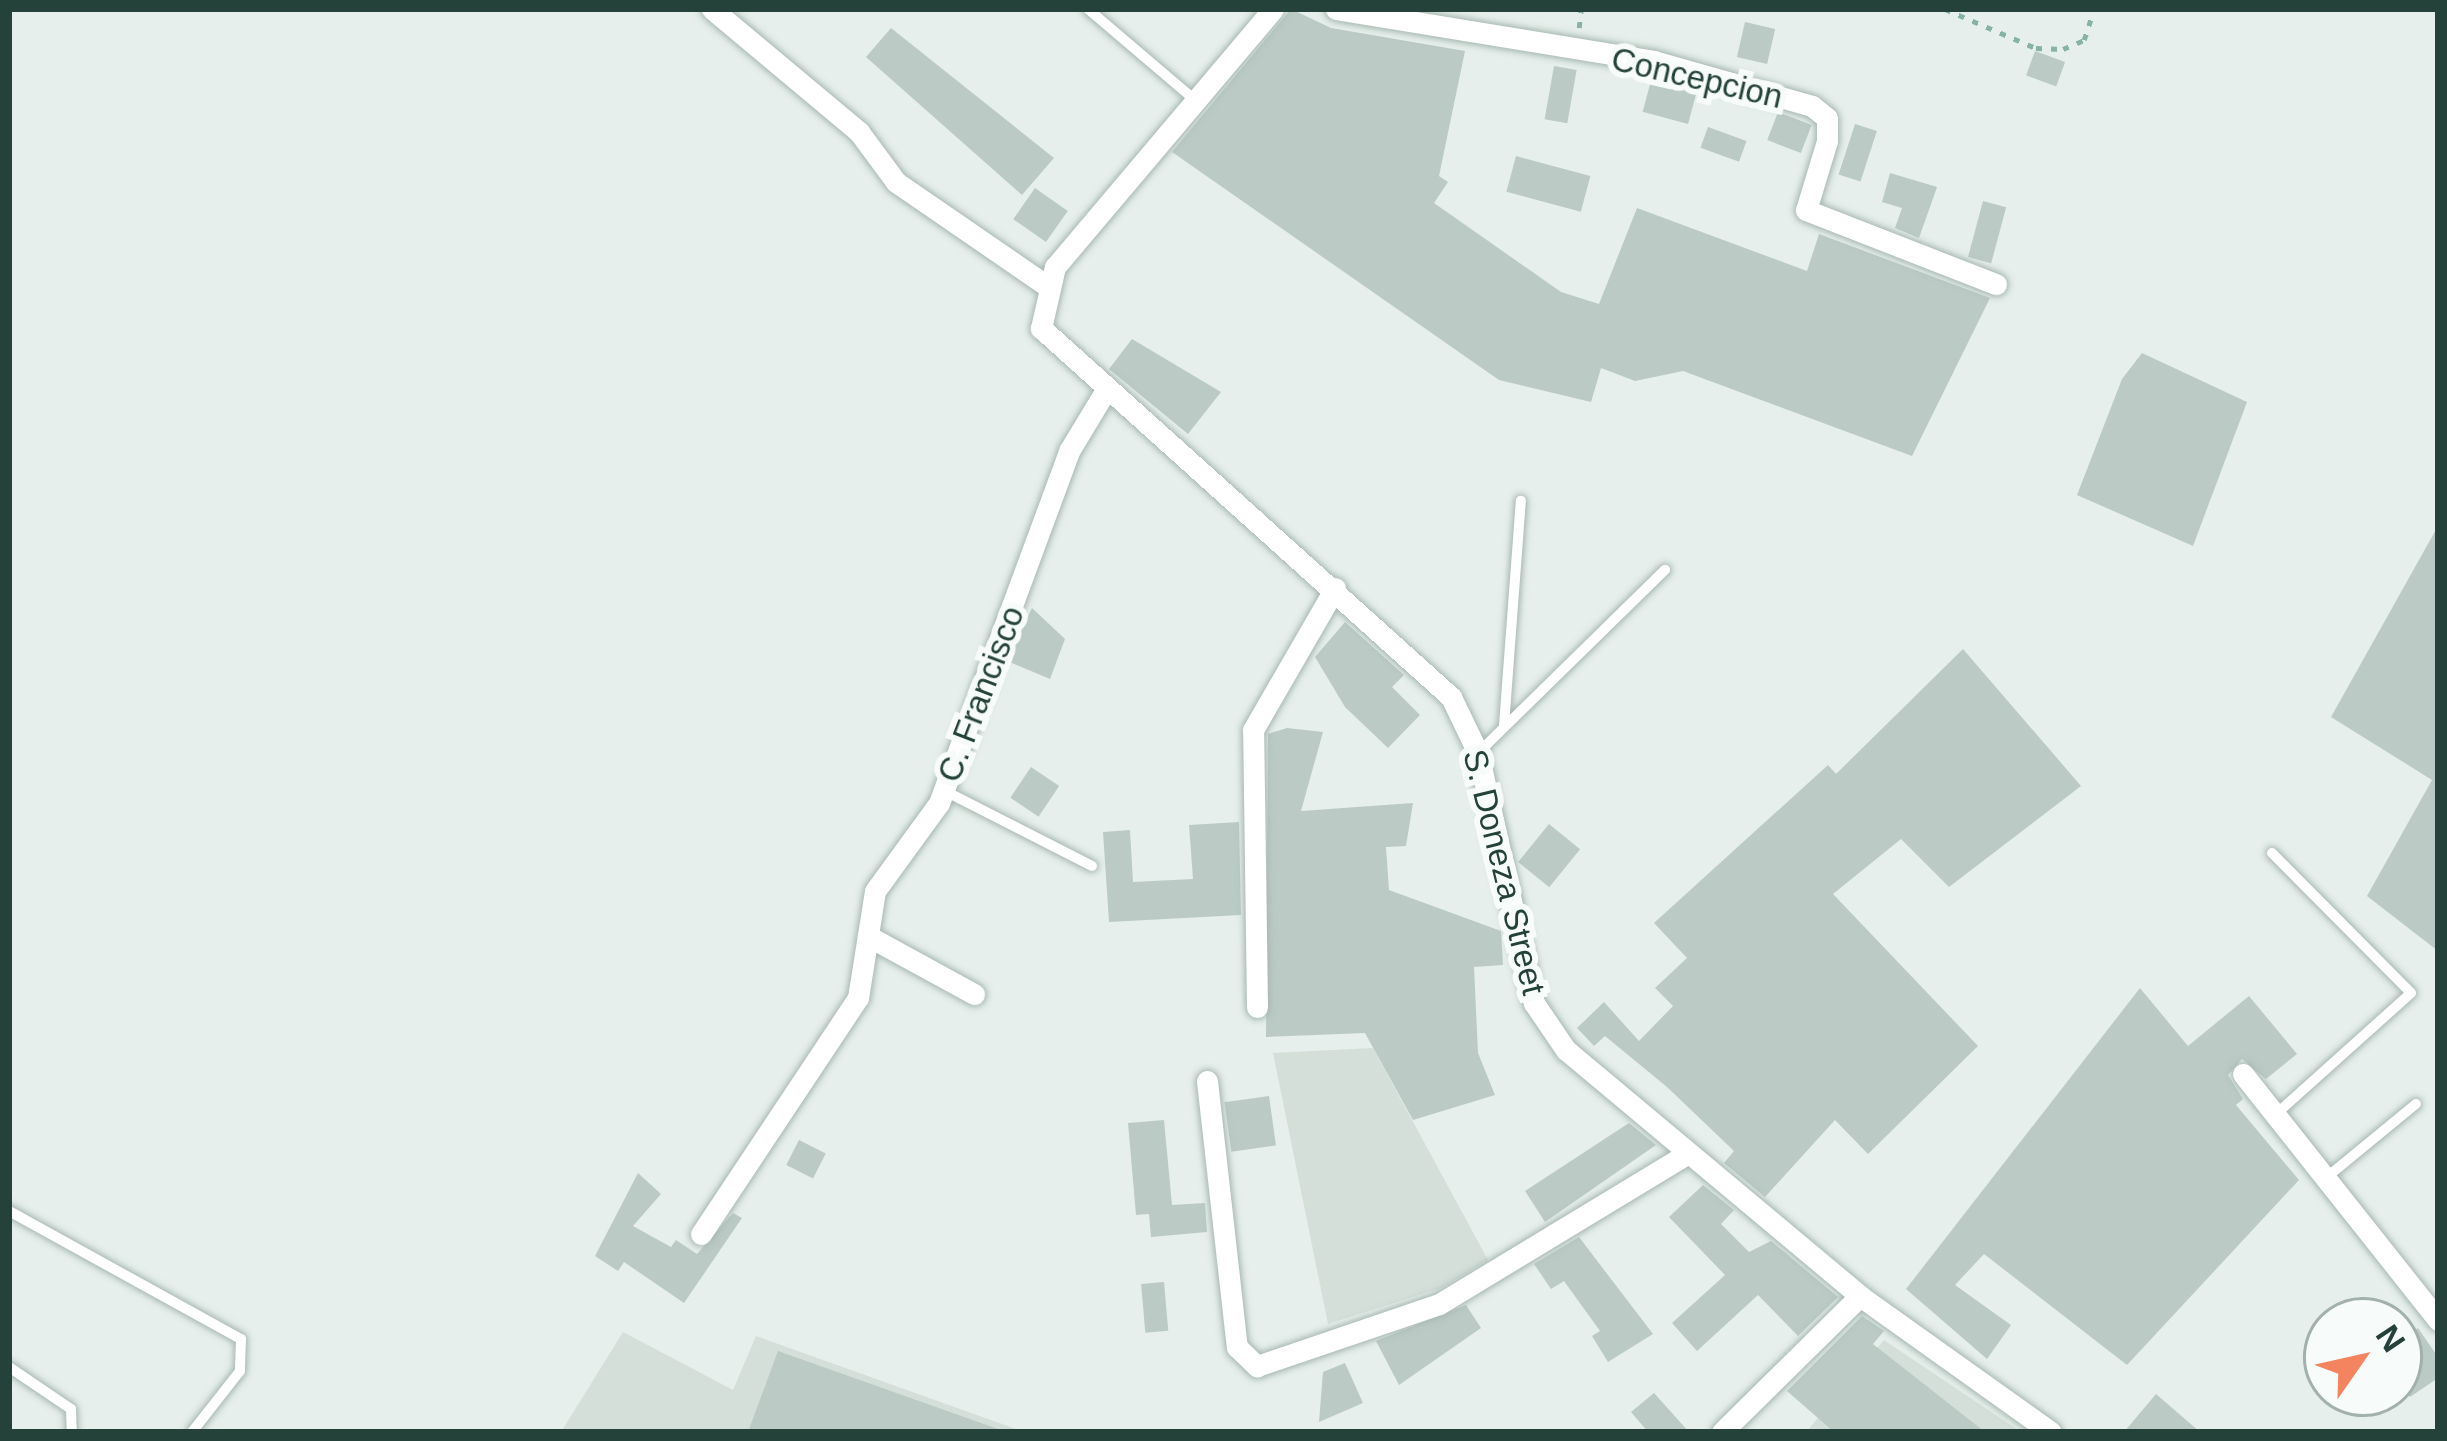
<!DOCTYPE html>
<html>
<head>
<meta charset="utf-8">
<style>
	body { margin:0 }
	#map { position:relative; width:2447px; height:1441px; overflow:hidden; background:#e6efeb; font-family:Arial,sans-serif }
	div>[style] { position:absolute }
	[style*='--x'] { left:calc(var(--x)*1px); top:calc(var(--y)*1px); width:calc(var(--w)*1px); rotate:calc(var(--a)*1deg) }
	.built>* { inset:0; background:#d4dfda }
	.building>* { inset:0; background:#bbcac4; transform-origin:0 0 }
	.path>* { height:4.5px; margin-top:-2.25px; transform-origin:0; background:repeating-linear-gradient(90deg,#86b3a5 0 6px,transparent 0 15px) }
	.roads { filter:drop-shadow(0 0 3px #a8b8b2) drop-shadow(0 0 3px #a8b8b2) }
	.lane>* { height:10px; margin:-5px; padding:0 5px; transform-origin:5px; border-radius:5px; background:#fff }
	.street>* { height:21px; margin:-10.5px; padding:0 10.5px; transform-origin:10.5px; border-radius:10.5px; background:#fff }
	span { translate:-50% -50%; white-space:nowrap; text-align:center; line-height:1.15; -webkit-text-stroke:12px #f7fbf9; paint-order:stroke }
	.street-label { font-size:33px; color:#24423a }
	.frame { position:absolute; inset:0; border:12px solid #24423a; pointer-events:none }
	.north { position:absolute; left:2303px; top:1297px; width:120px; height:120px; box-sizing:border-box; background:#f7fbf9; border:3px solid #a3b1ad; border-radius:50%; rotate:56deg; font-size:33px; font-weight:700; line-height:48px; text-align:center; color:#24423a }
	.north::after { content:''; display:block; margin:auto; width:42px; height:54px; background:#f4845f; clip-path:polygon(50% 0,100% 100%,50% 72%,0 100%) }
</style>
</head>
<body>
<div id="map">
	<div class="built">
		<div style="clip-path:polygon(1373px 1048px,1488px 1260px,1441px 1288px,1328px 1324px,1273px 1053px)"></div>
		<div style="clip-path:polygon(623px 1332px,733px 1390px,756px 1336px,1024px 1432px,561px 1432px)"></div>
		<div style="clip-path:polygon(1884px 1340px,2021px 1432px,1806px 1432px)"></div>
	</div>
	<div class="building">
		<div style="clip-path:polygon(1291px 9px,1331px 28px,1465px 51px,1439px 176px,1448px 182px,1434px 203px,1561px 292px,1599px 304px,1637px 208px,1807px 271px,1819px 234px,1990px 298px,1912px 456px,1683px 371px,1635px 381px,1601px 368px,1591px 402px,1499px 380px,1172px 152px)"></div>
		<div style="left:1745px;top:22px;width:31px;height:36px;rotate:13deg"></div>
		<div style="clip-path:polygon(891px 28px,1054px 158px,1022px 195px,866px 57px)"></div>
		<div style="left:2035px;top:51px;width:32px;height:26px;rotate:20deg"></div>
		<div style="left:1554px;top:66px;width:23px;height:54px;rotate:10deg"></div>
		<div style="left:1652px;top:77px;width:47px;height:36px;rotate:15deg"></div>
		<div style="left:1778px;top:112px;width:36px;height:30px;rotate:21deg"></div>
		<div style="left:1855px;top:124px;width:23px;height:53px;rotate:18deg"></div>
		<div style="left:1708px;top:127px;width:41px;height:22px;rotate:20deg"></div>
		<div style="left:1516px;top:156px;width:77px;height:37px;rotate:15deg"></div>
		<div style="clip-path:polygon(1890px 173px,1937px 187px,1919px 238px,1895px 228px,1902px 208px,1882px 202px)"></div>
		<div style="left:1035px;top:188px;width:40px;height:38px;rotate:35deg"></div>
		<div style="left:1983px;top:201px;width:24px;height:58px;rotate:15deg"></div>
		<div style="clip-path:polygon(1132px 339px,1221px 392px,1188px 434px,1109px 369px)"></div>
		<div style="clip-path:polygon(2142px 353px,2247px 402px,2193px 546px,2077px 495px,2122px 379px)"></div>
		<div style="clip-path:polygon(2438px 526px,2438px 951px,2367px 896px,2432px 780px,2331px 717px)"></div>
		<div style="clip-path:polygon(1032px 608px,1065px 639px,1050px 679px,1007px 661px)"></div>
		<div style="clip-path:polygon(1345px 622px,1404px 675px,1392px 687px,1420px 715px,1388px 748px,1345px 707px,1315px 657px)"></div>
		<div style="clip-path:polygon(1963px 649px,2081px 786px,1949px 887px,1901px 839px,1833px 894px,1978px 1046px,1868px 1154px,1835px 1120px,1765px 1197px,1724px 1163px,1734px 1151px,1667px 1087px,1605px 1036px,1594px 1046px,1577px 1028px,1604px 1002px,1639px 1041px,1673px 1006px,1655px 988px,1687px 958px,1654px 923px,1828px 765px,1836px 774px)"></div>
		<div style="clip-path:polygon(1287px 728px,1323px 732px,1301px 811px,1413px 803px,1406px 846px,1386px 847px,1389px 890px,1501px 931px,1503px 965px,1474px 967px,1478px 1053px,1495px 1095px,1413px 1120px,1365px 1033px,1266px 1037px,1268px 734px)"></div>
		<div style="left:1031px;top:767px;width:34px;height:37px;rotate:34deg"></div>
		<div style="clip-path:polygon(1239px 822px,1241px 915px,1109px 922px,1103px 832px,1130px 830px,1133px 882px,1193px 879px,1189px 825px)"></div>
		<div style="left:1549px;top:824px;width:40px;height:49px;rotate:39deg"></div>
		<div style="clip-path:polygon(2140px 988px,2188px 1046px,2249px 996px,2297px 1054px,2266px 1079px,2242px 1059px,2228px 1075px,2243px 1099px,2236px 1105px,2299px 1180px,2127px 1365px,1984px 1254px,1955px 1285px,2011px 1325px,1987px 1359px,1906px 1289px)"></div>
		<div style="left:1269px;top:1096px;width:50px;height:45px;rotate:82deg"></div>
		<div style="clip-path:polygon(1164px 1120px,1172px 1205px,1205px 1203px,1207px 1232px,1151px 1237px,1149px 1214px,1136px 1215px,1128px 1123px)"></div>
		<div style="clip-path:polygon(1629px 1123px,1656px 1145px,1545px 1222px,1525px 1191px)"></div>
		<div style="left:799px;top:1140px;width:30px;height:28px;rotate:27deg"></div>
		<div style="clip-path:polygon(638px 1173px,661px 1194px,633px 1226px,671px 1247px,676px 1240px,697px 1254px,733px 1213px,742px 1218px,684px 1303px,624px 1262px,618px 1271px,595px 1256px)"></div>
		<div style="clip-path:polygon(1703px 1185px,1734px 1210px,1721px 1224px,1749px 1252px,1771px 1241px,1838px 1297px,1798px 1336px,1758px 1295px,1697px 1351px,1672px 1323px,1725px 1275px,1669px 1217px)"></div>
		<div style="clip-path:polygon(1579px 1237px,1653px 1334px,1608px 1362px,1592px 1336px,1600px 1331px,1564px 1281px,1551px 1289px,1534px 1264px)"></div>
		<div style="left:1164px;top:1282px;width:49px;height:23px;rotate:85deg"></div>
		<div style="clip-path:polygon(1466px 1305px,1481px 1328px,1399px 1385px,1376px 1341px)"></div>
		<div style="clip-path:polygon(1862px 1316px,1884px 1331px,1873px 1344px,1985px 1432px,1834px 1432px,1787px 1391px)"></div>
		<div style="clip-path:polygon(2418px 1328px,2438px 1357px,2438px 1378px,2410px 1397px,2399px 1382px,2399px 1341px)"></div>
		<div style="clip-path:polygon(778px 1351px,998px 1429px,998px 1432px,748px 1432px)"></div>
		<div style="clip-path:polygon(1345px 1363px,1363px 1403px,1319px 1422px,1323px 1372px)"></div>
		<div style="clip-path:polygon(1654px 1393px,1689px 1432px,1648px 1432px,1631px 1412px)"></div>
		<div style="clip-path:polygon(2156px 1394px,2200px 1432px,2124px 1432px)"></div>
	</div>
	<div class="path">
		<div style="--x:1945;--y:9;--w:99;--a:23.2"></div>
		<div style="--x:2036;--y:48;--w:27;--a:2"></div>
		<div style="--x:2063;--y:49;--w:23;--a:-23"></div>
		<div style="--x:2084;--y:40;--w:33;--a:-72"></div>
		<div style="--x:2135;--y:9;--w:11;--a:0"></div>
		<div style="--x:1579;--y:28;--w:19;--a:-84"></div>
	</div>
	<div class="roads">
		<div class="lane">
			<div style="--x:1088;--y:9;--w:140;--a:40.4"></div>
			<div style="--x:1504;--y:725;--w:225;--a:-85.7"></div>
			<div style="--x:1478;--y:753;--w:262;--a:-44.4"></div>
			<div style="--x:945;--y:791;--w:165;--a:27"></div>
			<div style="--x:2272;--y:853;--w:197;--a:45.2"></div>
			<div style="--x:2411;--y:993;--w:181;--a:138.1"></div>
			<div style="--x:2327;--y:1177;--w:115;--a:-39.4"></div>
			<div style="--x:9;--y:1211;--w:265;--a:28.9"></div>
			<div style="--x:241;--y:1339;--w:32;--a:92"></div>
			<div style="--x:240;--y:1371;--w:78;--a:128.2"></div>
			<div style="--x:9;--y:1367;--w:75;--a:34.1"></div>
			<div style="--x:71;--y:1409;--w:23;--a:88"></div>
		</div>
		<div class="street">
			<div style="--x:712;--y:9;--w:192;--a:39.9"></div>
			<div style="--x:859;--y:132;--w:62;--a:53.5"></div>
			<div style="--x:896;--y:182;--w:182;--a:34.5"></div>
			<div style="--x:1273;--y:9;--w:338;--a:130.2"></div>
			<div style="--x:1055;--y:267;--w:63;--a:102.9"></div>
			<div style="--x:1041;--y:328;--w:552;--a:41.99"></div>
			<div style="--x:1451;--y:697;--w:62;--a:64.3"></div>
			<div style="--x:1478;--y:753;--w:256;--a:77.4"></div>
			<div style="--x:1534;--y:1003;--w:57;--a:55.8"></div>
			<div style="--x:1566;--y:1050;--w:383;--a:39.9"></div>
			<div style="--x:1860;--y:1296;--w:234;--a:35.5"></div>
			<div style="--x:1336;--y:9;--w:322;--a:9.3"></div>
			<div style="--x:1654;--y:61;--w:164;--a:15.9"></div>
			<div style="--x:1812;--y:106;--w:19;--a:39"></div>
			<div style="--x:1827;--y:118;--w:23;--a:90"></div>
			<div style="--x:1827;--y:141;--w:72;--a:106.9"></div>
			<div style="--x:1806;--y:210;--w:204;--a:21.3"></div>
			<div style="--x:868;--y:936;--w:121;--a:28.7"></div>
			<div style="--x:1257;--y:1007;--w:277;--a:-90.8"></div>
			<div style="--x:1253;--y:730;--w:164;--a:-60"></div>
			<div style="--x:2243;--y:1074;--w:314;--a:51.6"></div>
			<div style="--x:1207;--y:1081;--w:268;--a:83.6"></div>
			<div style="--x:1237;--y:1347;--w:28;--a:44"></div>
			<div style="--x:1257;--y:1366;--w:192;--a:-18.8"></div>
			<div style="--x:1439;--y:1304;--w:285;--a:-31.2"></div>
			<div style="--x:701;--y:1234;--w:283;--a:-56.4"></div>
			<div style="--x:858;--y:998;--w:108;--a:-81"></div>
			<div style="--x:875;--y:891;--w:109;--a:-54"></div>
			<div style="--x:939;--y:803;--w:375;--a:-69.7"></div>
			<div style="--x:1069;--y:451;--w:71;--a:-58.8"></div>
			<div style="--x:1722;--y:1432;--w:194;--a:-44.6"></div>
		</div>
	</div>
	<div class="street-label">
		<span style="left:1697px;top:78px;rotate:13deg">Concepcion</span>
		<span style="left:981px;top:694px;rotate:-69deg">C. Francisco</span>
		<span style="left:1504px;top:872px;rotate:76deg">S. Doneza Street</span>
	</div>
	<div class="frame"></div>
	<div class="north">N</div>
</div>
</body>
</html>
